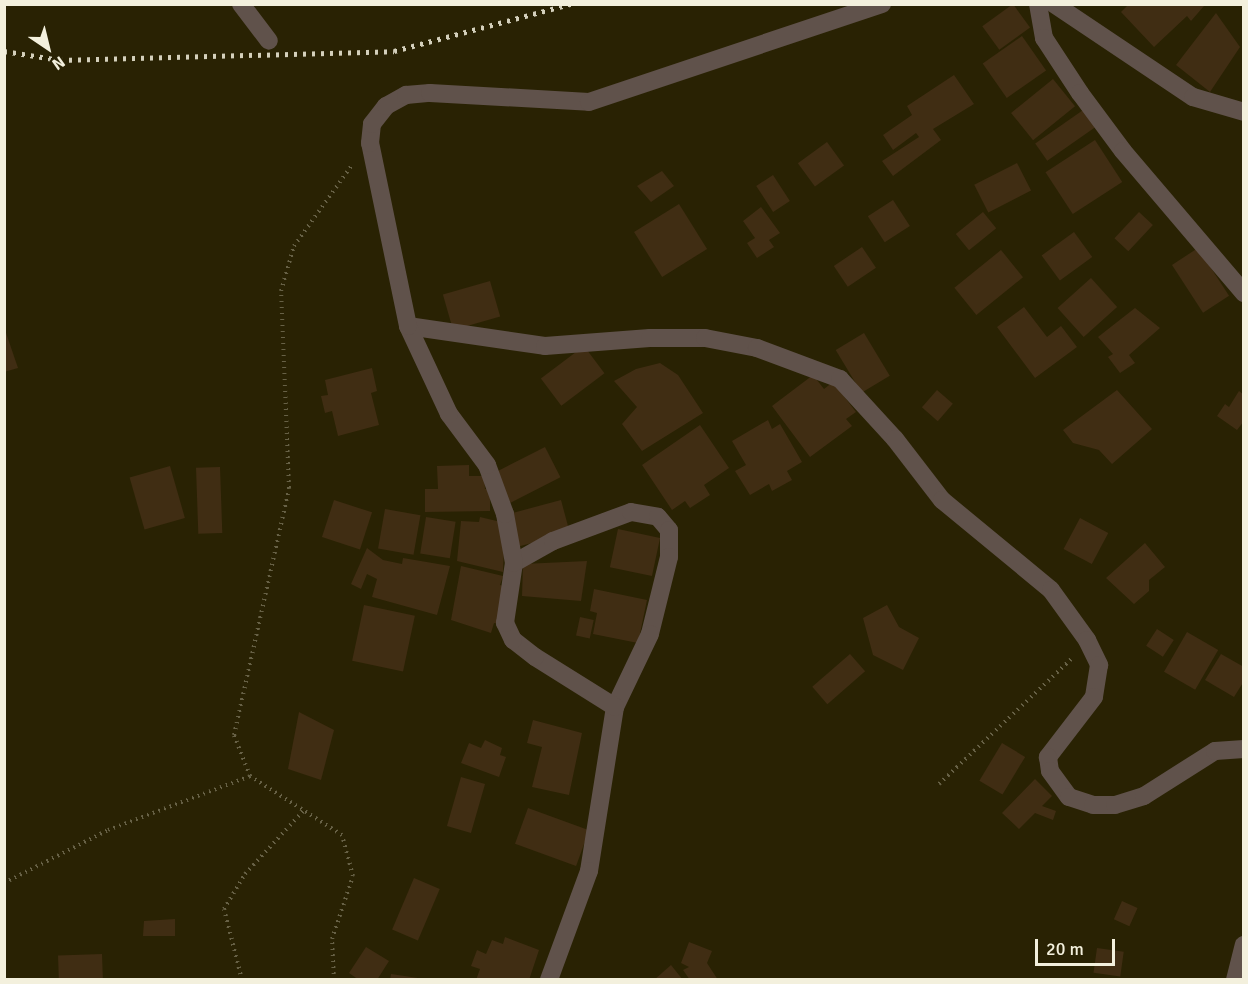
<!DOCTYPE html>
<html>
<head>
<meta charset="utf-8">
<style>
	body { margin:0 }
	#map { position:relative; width:1248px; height:984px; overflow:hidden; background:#292203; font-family:Signika,sans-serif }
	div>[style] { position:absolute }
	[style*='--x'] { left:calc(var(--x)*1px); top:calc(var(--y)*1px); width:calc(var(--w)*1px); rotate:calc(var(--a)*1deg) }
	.building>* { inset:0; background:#402d13; transform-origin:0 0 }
	.path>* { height:4px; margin-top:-2px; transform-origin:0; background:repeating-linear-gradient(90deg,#676146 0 1.5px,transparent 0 6px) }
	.minor>* { height:18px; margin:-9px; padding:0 9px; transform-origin:9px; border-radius:9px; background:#60524b }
	.rail>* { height:4.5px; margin-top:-2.25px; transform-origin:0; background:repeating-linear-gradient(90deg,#d4d0bc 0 3px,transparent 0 9px) }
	span { translate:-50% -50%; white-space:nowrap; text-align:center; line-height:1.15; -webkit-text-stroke:5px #292203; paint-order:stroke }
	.frame { position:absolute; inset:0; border:6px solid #f3f0dd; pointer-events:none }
	.north { position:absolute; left:18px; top:18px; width:60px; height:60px; -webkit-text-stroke:4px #292203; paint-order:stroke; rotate:145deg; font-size:16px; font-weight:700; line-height:24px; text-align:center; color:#f3f0dd }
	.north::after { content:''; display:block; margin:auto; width:21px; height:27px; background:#f3f0dd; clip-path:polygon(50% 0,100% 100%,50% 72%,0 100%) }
	.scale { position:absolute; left:1035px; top:939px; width:80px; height:27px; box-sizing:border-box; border:3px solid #f3f0dd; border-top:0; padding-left:8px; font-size:18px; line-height:21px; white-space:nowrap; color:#f3f0dd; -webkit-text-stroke:4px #292203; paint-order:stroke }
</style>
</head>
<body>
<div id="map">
	<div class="building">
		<div style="left:1013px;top:4px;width:29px;height:38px;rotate:54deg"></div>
		<div style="clip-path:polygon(1129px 4px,1202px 4px,1204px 6px,1191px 21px,1187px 16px,1154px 47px,1121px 12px)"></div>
		<div style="clip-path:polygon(1216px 13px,1240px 47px,1210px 92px,1176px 65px)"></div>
		<div style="left:1022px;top:36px;width:42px;height:48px;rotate:55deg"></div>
		<div style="clip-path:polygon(954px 75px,974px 104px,933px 129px,941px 140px,893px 176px,882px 161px,919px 137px,916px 133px,893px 150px,883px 135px,912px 115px,907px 106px)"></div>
		<div style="left:1053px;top:79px;width:35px;height:54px;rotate:51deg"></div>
		<div style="left:1086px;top:108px;width:21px;height:62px;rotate:55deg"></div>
		<div style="left:1095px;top:140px;width:50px;height:59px;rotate:57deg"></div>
		<div style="left:827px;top:142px;width:29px;height:36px;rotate:54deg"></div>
		<div style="left:1017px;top:163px;width:31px;height:48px;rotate:63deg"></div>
		<div style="clip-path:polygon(662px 171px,674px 186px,651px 202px,637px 186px)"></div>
		<div style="left:773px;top:175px;width:31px;height:20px;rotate:57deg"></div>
		<div style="left:893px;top:200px;width:31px;height:30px;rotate:57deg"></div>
		<div style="left:679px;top:204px;width:53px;height:53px;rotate:58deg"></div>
		<div style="clip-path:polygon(761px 207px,780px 233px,769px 240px,774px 247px,757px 258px,747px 243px,755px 238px,743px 221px)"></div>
		<div style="left:983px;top:212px;width:21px;height:35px;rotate:51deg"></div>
		<div style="left:1139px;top:212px;width:19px;height:36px;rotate:43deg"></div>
		<div style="left:1074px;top:232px;width:31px;height:40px;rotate:54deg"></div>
		<div style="left:862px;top:247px;width:25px;height:34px;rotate:56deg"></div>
		<div style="left:1198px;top:248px;width:57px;height:31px;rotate:57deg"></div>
		<div style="left:1001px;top:250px;width:35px;height:60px;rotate:51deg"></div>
		<div style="left:1091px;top:278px;width:39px;height:45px;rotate:48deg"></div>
		<div style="left:490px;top:281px;width:37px;height:49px;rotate:74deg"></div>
		<div style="clip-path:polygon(1024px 307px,1047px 337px,1061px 326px,1077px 347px,1035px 378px,997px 327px)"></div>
		<div style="clip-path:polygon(1135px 308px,1160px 328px,1129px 355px,1135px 363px,1120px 373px,1108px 357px,1113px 354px,1098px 337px)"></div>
		<div style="clip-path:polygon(4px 327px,18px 368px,4px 372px)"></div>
		<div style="left:864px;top:333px;width:50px;height:33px;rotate:59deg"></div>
		<div style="left:584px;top:346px;width:34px;height:54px;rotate:53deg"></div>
		<div style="clip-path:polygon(660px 363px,678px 375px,703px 413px,642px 451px,622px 424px,637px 407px,614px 381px,636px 369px)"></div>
		<div style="clip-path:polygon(372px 368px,377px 391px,371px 393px,379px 425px,338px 436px,332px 411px,325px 413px,321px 396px,328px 395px,325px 380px)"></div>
		<div style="clip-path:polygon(813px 375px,824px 389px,833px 382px,856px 412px,846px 419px,852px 426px,810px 457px,772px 406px)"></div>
		<div style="left:937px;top:390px;width:21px;height:23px;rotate:41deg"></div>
		<div style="clip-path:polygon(1117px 390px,1152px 429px,1112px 464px,1099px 450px,1073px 443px,1063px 430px)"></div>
		<div style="clip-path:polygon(1239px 391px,1244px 395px,1244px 421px,1237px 430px,1217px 416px,1225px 404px,1229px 407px)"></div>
		<div style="clip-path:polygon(768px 420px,772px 429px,780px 424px,802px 462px,787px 471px,792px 480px,772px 491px,769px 484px,750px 495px,735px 471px,746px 465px,732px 441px)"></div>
		<div style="clip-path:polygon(700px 425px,729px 468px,704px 485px,710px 495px,690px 508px,685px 501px,672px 510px,642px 465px)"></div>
		<div style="left:545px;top:447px;width:34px;height:56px;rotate:63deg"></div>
		<div style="clip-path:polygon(469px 465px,469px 476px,484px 476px,485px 489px,490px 489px,490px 511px,425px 512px,425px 489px,438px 489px,437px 466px)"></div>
		<div style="left:170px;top:466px;width:54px;height:42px;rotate:74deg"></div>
		<div style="left:220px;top:467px;width:66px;height:24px;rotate:88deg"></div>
		<div style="left:334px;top:500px;width:40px;height:39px;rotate:18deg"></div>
		<div style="left:561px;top:500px;width:34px;height:52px;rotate:75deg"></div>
		<div style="left:385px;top:509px;width:36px;height:40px;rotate:10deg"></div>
		<div style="left:426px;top:517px;width:30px;height:37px;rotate:9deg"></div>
		<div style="clip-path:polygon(480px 517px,505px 523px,503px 572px,457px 561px,461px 521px,479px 522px)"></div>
		<div style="left:1080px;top:518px;width:32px;height:35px;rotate:28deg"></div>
		<div style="left:618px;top:529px;width:43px;height:39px;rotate:12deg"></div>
		<div style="clip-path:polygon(1145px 543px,1165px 567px,1149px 580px,1149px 591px,1134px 604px,1106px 578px)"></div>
		<div style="clip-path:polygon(367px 548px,383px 560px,402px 564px,403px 558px,450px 566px,437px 615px,372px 597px,377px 579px,367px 574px,361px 589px,351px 584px)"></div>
		<div style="clip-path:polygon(587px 561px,581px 601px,522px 596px,523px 564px)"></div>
		<div style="clip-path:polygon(461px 566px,503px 576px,500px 585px,507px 587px,498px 624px,494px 623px,491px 633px,451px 620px)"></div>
		<div style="clip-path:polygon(594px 589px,647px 600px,638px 643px,593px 634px,597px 613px,590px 611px)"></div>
		<div style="left:364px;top:605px;width:52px;height:57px;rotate:12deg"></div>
		<div style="clip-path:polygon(887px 605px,899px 627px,919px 638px,903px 670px,873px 655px,863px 618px)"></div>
		<div style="left:580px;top:617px;width:14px;height:19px;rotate:12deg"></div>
		<div style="left:1157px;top:629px;width:20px;height:20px;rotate:33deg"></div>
		<div style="left:1187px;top:632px;width:36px;height:46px;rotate:30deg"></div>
		<div style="left:850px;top:654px;width:23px;height:50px;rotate:49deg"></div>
		<div style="clip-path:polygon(1221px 654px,1244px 667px,1244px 681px,1234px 697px,1205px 680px)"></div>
		<div style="clip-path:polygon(299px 712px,334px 730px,321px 780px,288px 769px)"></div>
		<div style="clip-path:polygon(533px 720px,582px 733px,569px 795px,532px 787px,542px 747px,527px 743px)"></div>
		<div style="clip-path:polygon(485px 740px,502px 748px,500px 755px,506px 757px,499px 777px,461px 763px,469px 743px,481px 748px)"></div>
		<div style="left:1002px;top:743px;width:27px;height:44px;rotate:31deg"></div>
		<div style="left:461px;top:777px;width:25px;height:51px;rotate:16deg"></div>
		<div style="clip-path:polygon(1035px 779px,1052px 796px,1042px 806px,1056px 811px,1053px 820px,1035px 813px,1019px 829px,1002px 813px)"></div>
		<div style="left:528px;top:808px;width:65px;height:38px;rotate:20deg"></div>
		<div style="left:414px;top:878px;width:28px;height:56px;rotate:23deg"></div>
		<div style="left:1122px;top:901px;width:17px;height:20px;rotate:24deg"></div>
		<div style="clip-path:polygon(175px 919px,175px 936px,143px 936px,144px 921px)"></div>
		<div style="clip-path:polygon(505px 937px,539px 950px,529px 980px,476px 980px,480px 969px,471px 966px,477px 950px,486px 954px,492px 940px,503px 944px)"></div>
		<div style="clip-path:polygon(689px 942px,712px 951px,707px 963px,718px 980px,690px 980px,683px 970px,689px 967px,681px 963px)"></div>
		<div style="clip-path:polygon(366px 947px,389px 961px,377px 980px,359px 980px,349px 973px)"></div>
		<div style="left:1097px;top:948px;width:27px;height:25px;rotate:8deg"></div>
		<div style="left:102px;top:954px;width:26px;height:44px;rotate:88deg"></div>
		<div style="clip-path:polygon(671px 965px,683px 980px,654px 980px)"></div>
		<div style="clip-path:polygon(391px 974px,418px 978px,418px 980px,390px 980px)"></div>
	</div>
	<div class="path">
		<div style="--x:939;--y:784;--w:182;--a:-43.4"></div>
		<div style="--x:4;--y:883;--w:117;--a:-27"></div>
		<div style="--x:108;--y:830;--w:152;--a:-20.8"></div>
		<div style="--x:242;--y:980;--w:73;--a:-104.2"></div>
		<div style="--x:224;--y:909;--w:41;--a:-59"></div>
		<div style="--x:245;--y:874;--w:87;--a:-47.3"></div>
		<div style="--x:334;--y:980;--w:41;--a:-92.8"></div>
		<div style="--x:332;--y:939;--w:66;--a:-71.6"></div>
		<div style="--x:353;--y:876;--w:42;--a:-105"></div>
		<div style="--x:342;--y:835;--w:109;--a:-147.3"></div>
		<div style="--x:250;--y:776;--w:44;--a:-111.3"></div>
		<div style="--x:234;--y:735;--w:253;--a:-77.4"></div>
		<div style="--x:289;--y:488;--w:197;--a:-92.3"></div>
		<div style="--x:281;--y:291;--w:47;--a:-73.9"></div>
		<div style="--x:294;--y:246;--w:100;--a:-54.4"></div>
	</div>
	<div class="minor">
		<div style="--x:241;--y:4;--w:46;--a:52.9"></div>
		<div style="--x:1038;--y:4;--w:35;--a:80"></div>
		<div style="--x:1044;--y:38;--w:66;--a:56.8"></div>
		<div style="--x:1080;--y:93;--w:72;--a:53.4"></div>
		<div style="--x:1123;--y:151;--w:187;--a:49.6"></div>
		<div style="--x:1054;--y:4;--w:167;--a:33.8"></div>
		<div style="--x:1193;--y:97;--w:53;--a:16.4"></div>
		<div style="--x:408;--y:326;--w:138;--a:8.3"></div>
		<div style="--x:545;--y:346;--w:105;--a:-4.4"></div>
		<div style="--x:650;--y:338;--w:55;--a:0"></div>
		<div style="--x:705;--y:338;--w:53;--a:10.9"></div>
		<div style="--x:757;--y:348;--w:89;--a:20.5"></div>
		<div style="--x:840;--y:379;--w:81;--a:47.5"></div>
		<div style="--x:895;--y:439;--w:77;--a:52.4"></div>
		<div style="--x:942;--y:500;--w:141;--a:39.5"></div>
		<div style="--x:1051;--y:590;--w:62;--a:54.2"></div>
		<div style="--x:1087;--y:640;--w:28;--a:64"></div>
		<div style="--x:1099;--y:665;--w:32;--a:99"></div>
		<div style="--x:1094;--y:697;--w:76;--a:127.5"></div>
		<div style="--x:1048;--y:757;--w:14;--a:82"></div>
		<div style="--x:1050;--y:771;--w:32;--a:54"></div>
		<div style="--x:1069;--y:797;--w:25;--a:18"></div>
		<div style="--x:1093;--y:805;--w:22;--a:0"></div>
		<div style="--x:1115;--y:805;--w:30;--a:-17"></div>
		<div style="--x:1144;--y:796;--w:84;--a:-32.4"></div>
		<div style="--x:1215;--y:751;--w:29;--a:-4"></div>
		<div style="--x:514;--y:563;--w:45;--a:-29.4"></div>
		<div style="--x:553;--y:541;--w:83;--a:-20.4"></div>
		<div style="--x:631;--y:512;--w:27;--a:10"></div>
		<div style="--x:658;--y:517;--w:17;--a:50"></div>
		<div style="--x:669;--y:530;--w:27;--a:90"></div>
		<div style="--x:669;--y:557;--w:79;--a:103.9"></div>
		<div style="--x:650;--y:634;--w:81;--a:115.6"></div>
		<div style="--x:615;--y:707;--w:166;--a:99"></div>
		<div style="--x:589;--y:871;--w:116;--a:110.2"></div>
		<div style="--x:615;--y:707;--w:94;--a:-148"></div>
		<div style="--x:535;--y:657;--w:28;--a:-142"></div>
		<div style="--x:513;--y:640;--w:19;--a:-115"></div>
		<div style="--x:505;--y:623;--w:61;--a:-81.5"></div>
		<div style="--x:514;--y:563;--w:50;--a:-100.4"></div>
		<div style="--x:505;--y:514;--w:52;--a:-110.2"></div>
		<div style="--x:487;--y:465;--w:64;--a:-126.7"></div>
		<div style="--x:449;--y:414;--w:97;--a:-115"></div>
		<div style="--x:408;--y:326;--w:187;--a:-101.7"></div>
		<div style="--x:370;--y:143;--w:19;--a:-84"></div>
		<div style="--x:372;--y:124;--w:23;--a:-52"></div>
		<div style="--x:386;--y:106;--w:23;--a:-29"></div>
		<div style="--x:406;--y:95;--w:24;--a:-5"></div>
		<div style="--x:430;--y:93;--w:159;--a:3.2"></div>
		<div style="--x:589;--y:102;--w:309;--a:-18.5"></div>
		<div style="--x:1235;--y:980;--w:36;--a:-76"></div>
	</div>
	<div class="rail">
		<div style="--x:4;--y:51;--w:57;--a:9.1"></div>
		<div style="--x:60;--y:60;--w:334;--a:-1.5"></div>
		<div style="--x:394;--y:51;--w:183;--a:-14.9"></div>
	</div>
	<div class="frame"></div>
	<div class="north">N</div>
	<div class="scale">20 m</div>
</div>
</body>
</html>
